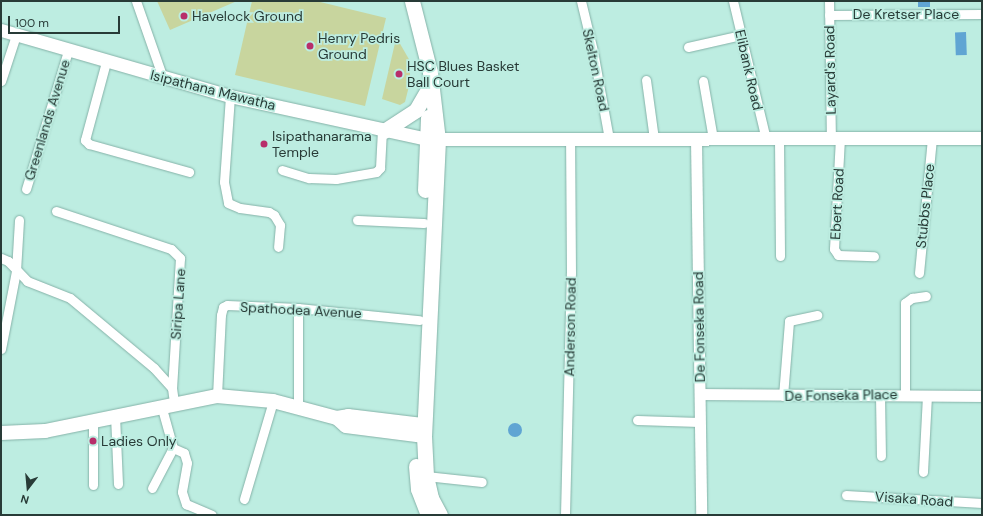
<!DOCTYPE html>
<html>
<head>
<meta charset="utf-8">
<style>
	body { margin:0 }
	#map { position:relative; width:983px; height:516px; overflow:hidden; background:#bdede1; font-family:"DM Sans",sans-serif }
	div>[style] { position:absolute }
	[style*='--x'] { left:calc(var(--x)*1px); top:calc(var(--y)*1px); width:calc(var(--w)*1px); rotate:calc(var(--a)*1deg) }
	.green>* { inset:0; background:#c8d59e }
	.water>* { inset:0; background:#60a5d3; transform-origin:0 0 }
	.round { border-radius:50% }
	.roads { filter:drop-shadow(0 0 1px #85b2a8) drop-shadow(0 0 1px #85b2a8) }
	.minor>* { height:9px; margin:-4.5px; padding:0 4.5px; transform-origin:4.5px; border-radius:4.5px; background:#fff }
	.tertiary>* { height:11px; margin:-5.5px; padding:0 5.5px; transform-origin:5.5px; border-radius:5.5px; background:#fff }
	.secondary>* { height:13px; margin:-6.5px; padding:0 6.5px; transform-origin:6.5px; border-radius:6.5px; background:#fff }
	.primary>* { height:14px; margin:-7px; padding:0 7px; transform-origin:7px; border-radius:7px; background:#fff }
	.trunk>* { height:15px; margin:-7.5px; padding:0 7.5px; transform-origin:7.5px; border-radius:7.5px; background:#fff }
	.dots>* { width:11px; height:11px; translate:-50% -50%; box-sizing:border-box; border:2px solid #bdede1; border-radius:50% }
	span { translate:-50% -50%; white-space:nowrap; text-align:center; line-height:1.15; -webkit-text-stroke:3.5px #bdede1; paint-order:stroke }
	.street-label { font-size:14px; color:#283b37 }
	.poi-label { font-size:14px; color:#283b37 }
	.left { translate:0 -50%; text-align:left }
	.frame { position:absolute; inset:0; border:2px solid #283b37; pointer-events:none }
	.north { position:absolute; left:8px; top:468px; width:40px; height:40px; -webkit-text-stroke:3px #bdede1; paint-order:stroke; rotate:196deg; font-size:11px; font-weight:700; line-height:16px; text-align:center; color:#283b37 }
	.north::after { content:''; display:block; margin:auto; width:14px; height:18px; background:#283b37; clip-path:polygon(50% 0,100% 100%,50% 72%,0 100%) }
	.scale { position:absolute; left:8px; top:16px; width:112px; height:18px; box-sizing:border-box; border:2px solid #283b37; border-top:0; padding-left:5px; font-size:12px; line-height:14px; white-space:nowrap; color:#283b37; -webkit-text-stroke:3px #bdede1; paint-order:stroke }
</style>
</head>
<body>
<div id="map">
	<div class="green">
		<div style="clip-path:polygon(157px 1px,237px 1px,170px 30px)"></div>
		<div style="clip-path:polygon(252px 1px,316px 1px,386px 18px,365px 106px,235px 75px)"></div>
		<div style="clip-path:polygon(399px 42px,410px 61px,410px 82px,405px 102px,400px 105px,382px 99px,395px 43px)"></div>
	</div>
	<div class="water">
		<div style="left:918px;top:1px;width:12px;height:6px"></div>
		<div style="left:966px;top:32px;width:23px;height:11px;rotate:88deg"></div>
		<div class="round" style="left:508px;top:423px;width:14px;height:14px"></div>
	</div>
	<div class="roads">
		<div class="minor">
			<div style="--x:136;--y:1;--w:82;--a:70.7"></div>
			<div style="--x:581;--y:1;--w:51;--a:76.5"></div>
			<div style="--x:593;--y:51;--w:89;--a:79.7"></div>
			<div style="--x:733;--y:1;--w:142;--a:76.6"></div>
			<div style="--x:829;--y:1;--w:137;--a:89.2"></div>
			<div style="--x:829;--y:15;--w:153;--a:-0.4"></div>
			<div style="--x:688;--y:47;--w:54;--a:-12.8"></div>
			<div style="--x:106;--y:62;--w:81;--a:105.1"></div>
			<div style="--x:85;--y:140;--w:6;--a:45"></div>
			<div style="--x:89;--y:144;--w:104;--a:15.6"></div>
			<div style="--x:646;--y:80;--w:60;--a:82.3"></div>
			<div style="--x:1;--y:81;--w:48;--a:-71.9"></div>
			<div style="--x:703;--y:81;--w:59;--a:80.2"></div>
			<div style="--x:230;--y:96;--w:86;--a:94"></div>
			<div style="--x:224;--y:182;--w:21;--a:79"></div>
			<div style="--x:228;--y:203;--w:13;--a:23"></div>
			<div style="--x:240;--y:208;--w:29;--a:8"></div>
			<div style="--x:269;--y:212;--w:6;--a:31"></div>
			<div style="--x:274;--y:215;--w:12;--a:59"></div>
			<div style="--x:280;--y:225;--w:22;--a:95"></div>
			<div style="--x:840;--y:138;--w:111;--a:93.1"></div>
			<div style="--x:834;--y:249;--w:7;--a:56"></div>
			<div style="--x:838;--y:255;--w:36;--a:2"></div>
			<div style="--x:779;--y:139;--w:117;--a:89.5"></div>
			<div style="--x:282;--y:170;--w:28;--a:17"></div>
			<div style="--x:309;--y:178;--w:27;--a:2"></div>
			<div style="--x:336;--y:179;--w:41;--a:-9.9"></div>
			<div style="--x:376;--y:172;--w:6;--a:-45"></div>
			<div style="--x:380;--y:168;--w:37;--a:-87"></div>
			<div style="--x:26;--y:189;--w:144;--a:-73.1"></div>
			<div style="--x:56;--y:211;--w:121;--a:18.3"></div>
			<div style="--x:171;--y:249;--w:13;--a:45"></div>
			<div style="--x:180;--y:258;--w:130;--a:93.5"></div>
			<div style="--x:357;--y:220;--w:67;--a:2.6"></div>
			<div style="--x:1;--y:258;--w:8;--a:23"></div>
			<div style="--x:8;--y:261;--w:28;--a:46"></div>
			<div style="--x:27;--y:281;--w:46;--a:21.6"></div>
			<div style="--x:70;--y:298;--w:109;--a:39.8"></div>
			<div style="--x:154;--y:368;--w:27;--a:48"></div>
			<div style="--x:172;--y:388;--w:15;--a:82"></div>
			<div style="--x:919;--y:273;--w:136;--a:-84.5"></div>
			<div style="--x:1;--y:349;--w:79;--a:-79.1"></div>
			<div style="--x:16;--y:271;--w:51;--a:-86.6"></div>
			<div style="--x:905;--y:394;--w:91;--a:-90"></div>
			<div style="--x:905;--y:303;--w:9;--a:-36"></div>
			<div style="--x:912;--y:298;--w:14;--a:-8"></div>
			<div style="--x:880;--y:395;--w:61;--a:89.1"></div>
			<div style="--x:217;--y:396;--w:81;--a:-87.2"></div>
			<div style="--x:221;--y:315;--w:8;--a:-76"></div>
			<div style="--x:223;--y:307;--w:4;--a:-27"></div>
			<div style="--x:227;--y:305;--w:71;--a:2.4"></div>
			<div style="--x:298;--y:308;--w:122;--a:5.7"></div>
			<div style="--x:783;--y:396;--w:75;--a:-85.4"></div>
			<div style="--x:789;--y:321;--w:29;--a:-12"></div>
			<div style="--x:161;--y:405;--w:45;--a:74.4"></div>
			<div style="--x:173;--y:448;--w:12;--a:24"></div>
			<div style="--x:184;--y:453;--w:10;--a:73"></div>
			<div style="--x:187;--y:463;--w:29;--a:100"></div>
			<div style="--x:182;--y:492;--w:13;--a:72"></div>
			<div style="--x:186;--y:504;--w:28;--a:23"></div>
			<div style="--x:298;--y:408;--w:100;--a:-90"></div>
			<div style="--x:115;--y:415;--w:69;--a:87.5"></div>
			<div style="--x:637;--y:420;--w:62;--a:1.8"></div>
			<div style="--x:93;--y:421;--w:64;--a:90"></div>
			<div style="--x:923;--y:472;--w:76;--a:-87"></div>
			<div style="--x:426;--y:476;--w:56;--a:6.1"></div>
			<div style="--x:152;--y:488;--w:45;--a:-62.3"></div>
			<div style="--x:846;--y:495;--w:136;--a:3.4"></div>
			<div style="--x:244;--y:499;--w:102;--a:-73.5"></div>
			<div style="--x:565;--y:515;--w:242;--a:-88.6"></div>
			<div style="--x:571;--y:273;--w:134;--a:-90.4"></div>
		</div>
		<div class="tertiary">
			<div style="--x:696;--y:139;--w:376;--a:89.2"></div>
			<div style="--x:701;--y:394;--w:281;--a:0.4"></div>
		</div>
		<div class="secondary">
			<div style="--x:1;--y:30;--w:238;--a:16.1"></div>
			<div style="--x:230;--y:96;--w:203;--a:12.3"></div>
			<div style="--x:428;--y:139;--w:554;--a:-0.1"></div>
		</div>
		<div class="primary">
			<div style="--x:337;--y:418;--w:12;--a:42"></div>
			<div style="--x:346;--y:426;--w:79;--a:7.3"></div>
			<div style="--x:1;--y:433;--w:44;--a:-2.6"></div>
			<div style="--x:45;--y:431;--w:176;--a:-11.5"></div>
			<div style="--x:217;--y:396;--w:56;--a:5.1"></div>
			<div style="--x:273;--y:401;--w:66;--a:14.9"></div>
			<div style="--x:337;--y:418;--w:11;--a:-10"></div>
			<div style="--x:348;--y:416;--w:77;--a:6.8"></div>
		</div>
		<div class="trunk">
			<div style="--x:412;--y:1;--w:73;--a:75.8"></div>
			<div style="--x:430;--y:72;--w:68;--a:83.3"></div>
			<div style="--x:438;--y:140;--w:296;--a:92.7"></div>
			<div style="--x:424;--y:436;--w:40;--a:87.1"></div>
			<div style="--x:426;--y:476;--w:23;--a:77"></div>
			<div style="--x:431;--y:498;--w:19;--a:62"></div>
			<div style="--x:384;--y:131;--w:38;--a:-33"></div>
			<div style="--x:416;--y:110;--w:20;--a:-60"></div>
			<div style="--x:425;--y:190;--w:73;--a:-87.6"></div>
			<div style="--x:416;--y:466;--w:23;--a:85"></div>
			<div style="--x:418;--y:489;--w:28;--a:69"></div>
		</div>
	</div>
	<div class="dots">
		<div style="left:184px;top:16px;background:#b82e6a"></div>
		<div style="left:310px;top:46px;background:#b82e6a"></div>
		<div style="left:399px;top:74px;background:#b82e6a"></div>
		<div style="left:264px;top:144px;background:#b82e6a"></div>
		<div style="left:93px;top:441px;background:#b82e6a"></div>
	</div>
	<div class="street-label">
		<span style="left:906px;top:14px">De Kretser Place</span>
		<span style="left:596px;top:70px;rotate:78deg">Skelton Road</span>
		<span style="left:749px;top:70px;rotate:77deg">Elibank Road</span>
		<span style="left:830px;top:70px;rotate:-91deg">Layard's Road</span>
		<span style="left:213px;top:90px;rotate:14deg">Isipathana Mawatha</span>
		<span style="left:47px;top:120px;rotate:-73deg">Greenlands Avenue</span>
		<span style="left:837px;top:204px;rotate:-87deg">Ebert Road</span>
		<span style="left:925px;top:206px;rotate:-84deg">Stubbs Place</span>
		<span style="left:178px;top:304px;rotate:-86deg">Siripa Lane</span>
		<span style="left:301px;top:310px;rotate:3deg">Spathodea Avenue</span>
		<span style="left:570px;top:327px;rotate:-89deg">Anderson Road</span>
		<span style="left:699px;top:327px;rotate:-91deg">De Fonseka Road</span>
		<span style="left:841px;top:395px;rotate:-1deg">De Fonseka Place</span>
		<span style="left:914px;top:499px;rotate:4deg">Visaka Road</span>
	</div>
	<div class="poi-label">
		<span class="left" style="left:192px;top:16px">Havelock Ground</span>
		<span class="left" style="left:318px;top:46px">Henry Pedris<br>Ground</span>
		<span class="left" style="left:407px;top:74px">HSC Blues Basket<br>Ball Court</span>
		<span class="left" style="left:272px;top:144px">Isipathanarama<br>Temple</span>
		<span class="left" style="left:101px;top:441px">Ladies Only</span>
	</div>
	<div class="frame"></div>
	<div class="north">N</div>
	<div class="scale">100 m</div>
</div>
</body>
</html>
